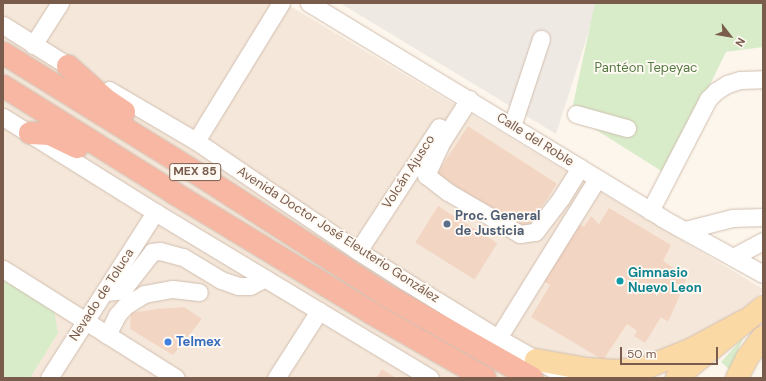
<!DOCTYPE html>
<html>
<head>
<meta charset="utf-8">
<style>
	body { margin:0 }
	#map { position:relative; width:766px; height:381px; overflow:hidden; background:#fdf6ec; font-family:"DM Sans",sans-serif }
	div>[style] { position:absolute }
	[style*='--x'] { left:calc(var(--x)*1px); top:calc(var(--y)*1px); width:calc(var(--w)*1px); rotate:calc(var(--a)*1deg) }
	.residential>* { inset:0; background:#f5e8da }
	.industrial>* { inset:0; background:#efe9e4 }
	.green>* { inset:0; background:#d8ecc9 }
	.building>* { inset:0; background:#f3d5c3; transform-origin:0 0 }
	.roads { filter:drop-shadow(0 0 1px #d1beb0) drop-shadow(0 0 1px #d1beb0) }
	.minor>* { height:17px; margin:-8.5px; padding:0 8.5px; transform-origin:8.5px; border-radius:8.5px; background:#fff }
	.major>* { height:22px; margin:-11px; padding:0 11px; transform-origin:11px; border-radius:11px; background:#fbd9a5 }
	.highway>* { height:22px; margin:-11px; padding:0 11px; transform-origin:11px; border-radius:11px; background:#f7b7a3 }
	.dots>* { width:11px; height:11px; translate:-50% -50%; box-sizing:border-box; border:2px solid #fffaf3; border-radius:50% }
	span { translate:-50% -50%; white-space:nowrap; text-align:center; line-height:1.15; -webkit-text-stroke:3.5px #fffaf3; paint-order:stroke }
	.shield-label span { padding:1px 3px; background:#fffaf3; border:1px solid; border-radius:3px; -webkit-text-stroke-width:0 }
	.shield-label { font-size:12px; color:#7a5c4d; font-weight:700 }
	.park-label { font-size:13px; color:#537a41 }
	.street-label { font-size:13px; color:#7a5c4d }
	.service-label { font-size:13px; color:#4e5e75; font-weight:700 }
	.left { translate:0 -50%; text-align:left }
	.culture-label { font-size:13px; color:#0d838f; font-weight:700 }
	.shop-label { font-size:13px; color:#366cbe; font-weight:700 }
	.frame { position:absolute; inset:0; border:4px solid #7a5c4d; pointer-events:none }
	.north { position:absolute; left:710px; top:16px; width:40px; height:40px; -webkit-text-stroke:3px #fffaf3; paint-order:stroke; rotate:121deg; font-size:11px; font-weight:700; line-height:16px; text-align:center; color:#7a5c4d }
	.north::after { content:''; display:block; margin:auto; width:14px; height:18px; background:#7a5c4d; clip-path:polygon(50% 0,100% 100%,50% 72%,0 100%) }
	.scale { position:absolute; left:620px; top:347px; width:98px; height:18px; box-sizing:border-box; border:2px solid #7a5c4d; border-top:0; padding-left:5px; font-size:12px; line-height:14px; white-space:nowrap; color:#7a5c4d; -webkit-text-stroke:3px #fffaf3; paint-order:stroke }
</style>
</head>
<body>
<div id="map">
	<div class="residential">
		<div style="clip-path:polygon(3px 3px,285px 3px,763px 289px,763px 291px,694px 351px,649px 378px,3px 378px)"></div>
	</div>
	<div class="industrial">
		<div style="clip-path:polygon(340px 3px,596px 3px,593px 18px,556px 134px)"></div>
	</div>
	<div class="green">
		<div style="clip-path:polygon(595px 3px,763px 3px,763px 47px,726px 52px,666px 174px,571px 114px)"></div>
		<div style="clip-path:polygon(3px 280px,54px 310px,58px 333px,30px 378px,3px 378px)"></div>
		<div style="clip-path:polygon(743px 338px,730px 370px,721px 362px)"></div>
	</div>
	<div class="building">
		<div style="left:468px;top:126px;width:106px;height:57px;rotate:33deg"></div>
		<div style="left:438px;top:206px;width:70px;height:43px;rotate:32deg"></div>
		<div style="clip-path:polygon(609px 208px,671px 245px,663px 261px,685px 275px,686px 280px,683px 285px,675px 283px,674px 292px,680px 295px,668px 322px,661px 317px,645px 343px,634px 336px,637px 331px,627px 324px,603px 360px,531px 317px,550px 285px,543px 281px,578px 223px,584px 227px,591px 216px,599px 224px)"></div>
		<div style="clip-path:polygon(184px 307px,202px 319px,173px 355px,130px 329px,131px 313px,157px 309px)"></div>
		<div style="clip-path:polygon(382px 369px,396px 378px,376px 378px)"></div>
	</div>
	<div class="roads">
		<div class="minor">
			<div style="--x:309;--y:3;--w:413;--a:31.3"></div>
			<div style="--x:662;--y:218;--w:115;--a:29"></div>
			<div style="--x:3;--y:25;--w:89;--a:32.1"></div>
			<div style="--x:33;--y:45;--w:50;--a:-57.3"></div>
			<div style="--x:109;--y:90;--w:101;--a:30.4"></div>
			<div style="--x:196;--y:141;--w:196;--a:34.2"></div>
			<div style="--x:358;--y:251;--w:56;--a:32.6"></div>
			<div style="--x:405;--y:281;--w:109;--a:31.5"></div>
			<div style="--x:498;--y:338;--w:73;--a:29.4"></div>
			<div style="--x:562;--y:374;--w:12;--a:20"></div>
			<div style="--x:469;--y:99;--w:50;--a:122.7"></div>
			<div style="--x:442;--y:141;--w:38;--a:115"></div>
			<div style="--x:426;--y:175;--w:28;--a:38"></div>
			<div style="--x:448;--y:192;--w:83;--a:30.3"></div>
			<div style="--x:520;--y:234;--w:15;--a:-8"></div>
			<div style="--x:535;--y:232;--w:43;--a:-52.6"></div>
			<div style="--x:561;--y:198;--w:36;--a:-58"></div>
			<div style="--x:576;--y:114;--w:53;--a:15.4"></div>
			<div style="--x:3;--y:117;--w:179;--a:32"></div>
			<div style="--x:155;--y:212;--w:321;--a:31.1"></div>
			<div style="--x:512;--y:126;--w:92;--a:-71.6"></div>
			<div style="--x:196;--y:141;--w:162;--a:-58.4"></div>
			<div style="--x:650;--y:211;--w:126;--a:-62.6"></div>
			<div style="--x:708;--y:99;--w:11;--a:-45"></div>
			<div style="--x:716;--y:91;--w:13;--a:-32"></div>
			<div style="--x:727;--y:84;--w:14;--a:-17"></div>
			<div style="--x:740;--y:80;--w:23;--a:-2"></div>
			<div style="--x:685;--y:230;--w:49;--a:-14.3"></div>
			<div style="--x:732;--y:218;--w:31;--a:-2"></div>
			<div style="--x:358;--y:251;--w:148;--a:-56.8"></div>
			<div style="--x:733;--y:257;--w:34;--a:-28"></div>
			<div style="--x:3;--y:269;--w:204;--a:32.2"></div>
			<div style="--x:104;--y:292;--w:13;--a:-4"></div>
			<div style="--x:117;--y:291;--w:8;--a:-23"></div>
			<div style="--x:124;--y:288;--w:46;--a:-52.1"></div>
			<div style="--x:152;--y:252;--w:8;--a:-7"></div>
			<div style="--x:160;--y:251;--w:24;--a:15"></div>
			<div style="--x:183;--y:257;--w:44;--a:31.2"></div>
			<div style="--x:221;--y:280;--w:18;--a:19"></div>
			<div style="--x:238;--y:286;--w:12;--a:0"></div>
			<div style="--x:250;--y:286;--w:17;--a:-28"></div>
			<div style="--x:107;--y:335;--w:22;--a:-63"></div>
			<div style="--x:117;--y:315;--w:12;--a:-48"></div>
			<div style="--x:125;--y:306;--w:22;--a:-32"></div>
			<div style="--x:144;--y:294;--w:29;--a:-10"></div>
			<div style="--x:173;--y:289;--w:26;--a:7"></div>
			<div style="--x:498;--y:338;--w:187;--a:-58.1"></div>
			<div style="--x:49;--y:378;--w:197;--a:-57.4"></div>
			<div style="--x:276;--y:378;--w:80;--a:-57.3"></div>
		</div>
		<div class="major">
			<div style="--x:536;--y:360;--w:52;--a:10"></div>
			<div style="--x:587;--y:369;--w:29;--a:4"></div>
			<div style="--x:616;--y:371;--w:29;--a:-6"></div>
			<div style="--x:645;--y:368;--w:51;--a:-22"></div>
			<div style="--x:692;--y:349;--w:59;--a:-28.3"></div>
			<div style="--x:677;--y:377;--w:111;--a:-39.1"></div>
			<div style="--x:737;--y:378;--w:22;--a:-63"></div>
			<div style="--x:747;--y:358;--w:26;--a:-53"></div>
		</div>
		<div class="highway">
			<div style="--x:3;--y:53;--w:229;--a:31.8"></div>
			<div style="--x:198;--y:174;--w:221;--a:32.8"></div>
			<div style="--x:384;--y:294;--w:170;--a:29.6"></div>
			<div style="--x:68;--y:66;--w:50;--a:41.7"></div>
			<div style="--x:105;--y:99;--w:23;--a:34"></div>
			<div style="--x:3;--y:86;--w:202;--a:32"></div>
			<div style="--x:174;--y:193;--w:231;--a:31.3"></div>
			<div style="--x:371;--y:313;--w:131;--a:29.7"></div>
			<div style="--x:30;--y:133;--w:20;--a:3"></div>
			<div style="--x:50;--y:134;--w:30;--a:26"></div>
		</div>
	</div>
	<div class="dots">
		<div style="left:447px;top:224px;background:#5c6f8a"></div>
		<div style="left:620px;top:281px;background:#0f9aa8"></div>
		<div style="left:168px;top:342px;background:#3f7fe0"></div>
	</div>
	<div class="shield-label">
		<span style="left:195px;top:172px">MEX 85</span>
	</div>
	<div class="park-label">
		<span style="left:646px;top:68px">Pantéon Tepeyac</span>
	</div>
	<div class="street-label">
		<span style="left:535px;top:140px;rotate:32deg">Calle del Roble</span>
		<span style="left:409px;top:172px;rotate:-57deg">Volcán Ajusco</span>
		<span style="left:338px;top:235px;rotate:33deg">Avenida Doctor José Eleuterio González</span>
		<span style="left:102px;top:295px;rotate:-57deg">Nevado de Toluca</span>
	</div>
	<div class="service-label">
		<span class="left" style="left:455px;top:224px">Proc. General<br>de Justicia</span>
	</div>
	<div class="culture-label">
		<span class="left" style="left:628px;top:281px">Gimnasio<br>Nuevo Leon</span>
	</div>
	<div class="shop-label">
		<span class="left" style="left:176px;top:342px">Telmex</span>
	</div>
	<div class="frame"></div>
	<div class="north">N</div>
	<div class="scale">50 m</div>
</div>
</body>
</html>
